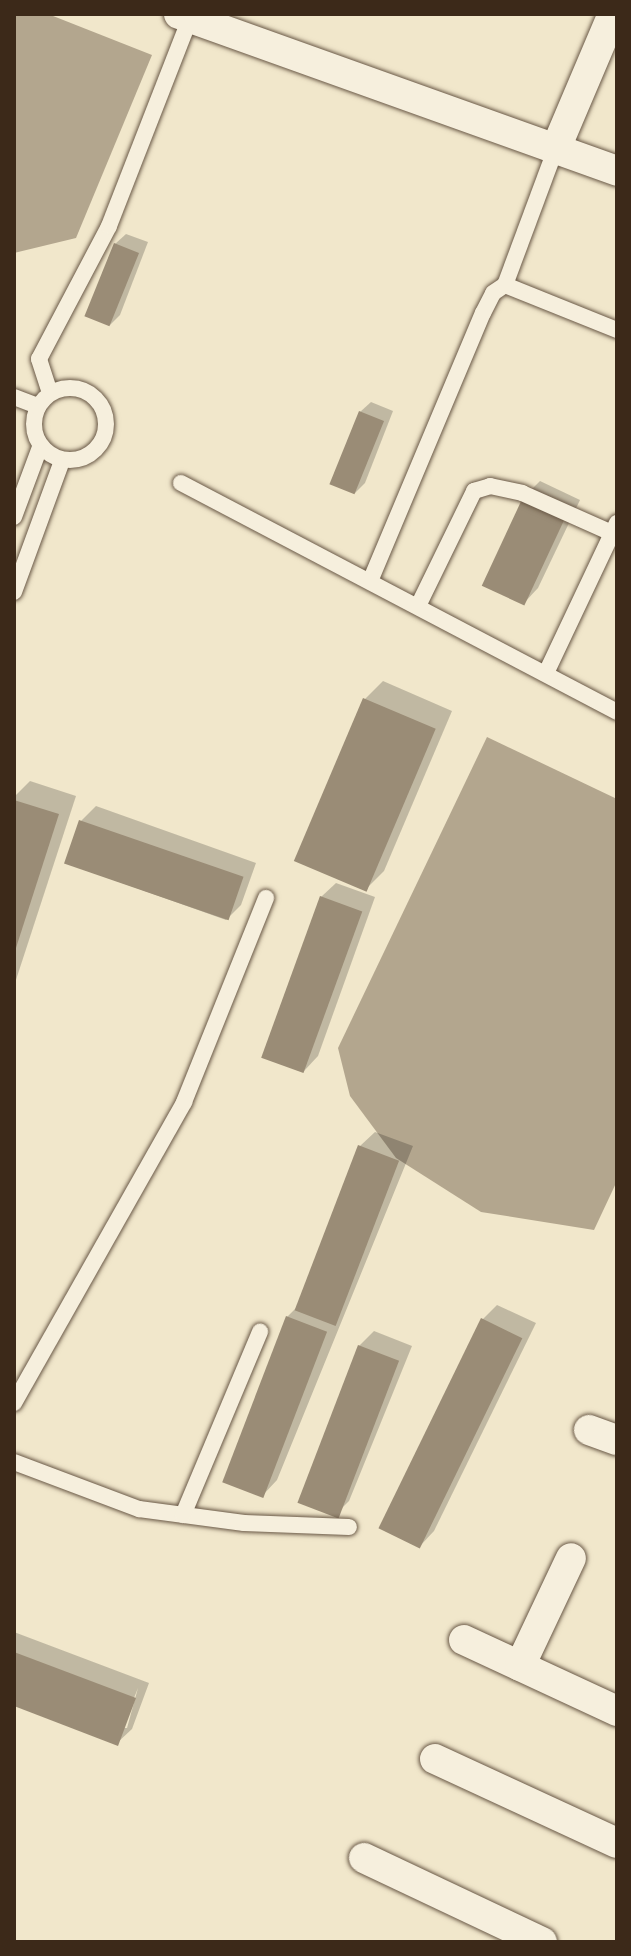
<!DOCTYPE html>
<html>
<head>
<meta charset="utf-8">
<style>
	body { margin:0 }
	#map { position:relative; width:631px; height:1956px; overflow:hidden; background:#f1e7cb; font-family:Vollkorn,serif }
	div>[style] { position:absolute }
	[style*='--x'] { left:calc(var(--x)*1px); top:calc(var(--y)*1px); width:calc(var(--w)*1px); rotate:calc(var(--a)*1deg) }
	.water>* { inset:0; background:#b3a68e }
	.shadow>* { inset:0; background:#0003 }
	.building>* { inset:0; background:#9a8c76; transform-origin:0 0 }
	.roads { filter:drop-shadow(0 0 2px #695846) drop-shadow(0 0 2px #695846) }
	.lane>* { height:16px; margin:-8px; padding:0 8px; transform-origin:8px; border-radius:8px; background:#f6efdd }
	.lane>.ring { margin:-8px; padding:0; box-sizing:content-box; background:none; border:16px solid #f6efdd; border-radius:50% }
	.street>* { height:30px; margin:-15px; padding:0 15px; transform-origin:15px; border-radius:15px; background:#f6efdd }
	span { translate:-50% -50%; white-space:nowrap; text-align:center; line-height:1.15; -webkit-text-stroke:8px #f6efdd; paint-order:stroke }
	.frame { position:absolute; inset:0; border:16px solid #3c2919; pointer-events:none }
</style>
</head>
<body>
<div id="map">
	<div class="water">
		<div style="clip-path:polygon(14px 14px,48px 14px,152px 55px,76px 238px,14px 253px)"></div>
		<div style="clip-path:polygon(487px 737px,617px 799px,617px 1181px,594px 1230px,481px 1212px,396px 1158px,350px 1096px,338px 1048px)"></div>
	</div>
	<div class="shadow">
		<div style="clip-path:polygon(126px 234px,148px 242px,120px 315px,110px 325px,115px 244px)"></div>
		<div style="clip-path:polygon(371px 402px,393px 411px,365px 483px,355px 493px,360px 412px)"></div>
		<div style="clip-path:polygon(540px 481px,580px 500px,538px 588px,524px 603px,525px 496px)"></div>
		<div style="clip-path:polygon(383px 681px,452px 711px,384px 871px,366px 889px,365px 699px)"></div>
		<div style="clip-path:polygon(30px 781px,76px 796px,14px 986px,14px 797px)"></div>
		<div style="clip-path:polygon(96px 806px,256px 863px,241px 905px,226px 920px,66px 863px,81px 821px)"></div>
		<div style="clip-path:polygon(336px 883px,375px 897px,318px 1056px,304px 1071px,321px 897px)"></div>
		<div style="clip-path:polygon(375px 1132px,413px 1146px,277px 1480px,263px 1495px,287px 1317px,298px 1306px,360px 1146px)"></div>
		<div style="clip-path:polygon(497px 1305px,536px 1323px,434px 1531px,420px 1546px,483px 1319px)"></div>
		<div style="clip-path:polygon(374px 1331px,412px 1346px,349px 1501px,335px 1515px,359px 1346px)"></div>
		<div style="clip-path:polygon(evenodd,14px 1632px,149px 1683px,132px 1729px,117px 1743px,14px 1704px,14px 1632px,138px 1688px,127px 1728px,122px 1728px,138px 1688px)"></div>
	</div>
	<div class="building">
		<div style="left:114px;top:243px;width:27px;height:79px;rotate:22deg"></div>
		<div style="left:359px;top:411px;width:27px;height:79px;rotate:22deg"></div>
		<div style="left:524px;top:495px;width:47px;height:100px;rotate:25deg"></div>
		<div style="left:363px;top:698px;width:79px;height:177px;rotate:23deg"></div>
		<div style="clip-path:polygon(14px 800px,59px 814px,15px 951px,14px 951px)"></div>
		<div style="left:79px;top:820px;width:174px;height:46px;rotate:19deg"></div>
		<div style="left:320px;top:896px;width:45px;height:172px;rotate:20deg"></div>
		<div style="left:358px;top:1145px;width:44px;height:177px;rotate:21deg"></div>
		<div style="left:286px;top:1316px;width:44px;height:178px;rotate:21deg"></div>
		<div style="left:481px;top:1318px;width:46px;height:234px;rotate:26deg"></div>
		<div style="left:358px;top:1345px;width:44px;height:169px;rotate:21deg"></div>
		<div style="clip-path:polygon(14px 1652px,136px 1698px,118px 1746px,14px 1706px)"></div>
	</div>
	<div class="roads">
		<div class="lane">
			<div style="--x:505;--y:285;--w:121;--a:21.9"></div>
			<div class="ring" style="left:34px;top:388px;width:56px;height:56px"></div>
			<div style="--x:50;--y:393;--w:36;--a:-108"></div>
			<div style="--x:39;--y:359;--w:150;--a:-62.2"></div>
			<div style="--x:109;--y:226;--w:223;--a:-68.7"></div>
			<div style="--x:14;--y:397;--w:26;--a:21"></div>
			<div style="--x:181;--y:483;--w:492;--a:27.7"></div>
			<div style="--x:14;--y:517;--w:75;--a:-69.6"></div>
			<div style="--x:371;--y:579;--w:289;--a:-67.2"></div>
			<div style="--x:483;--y:313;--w:22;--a:-63"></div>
			<div style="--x:493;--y:293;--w:14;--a:-34"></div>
			<div style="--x:505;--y:285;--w:146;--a:-69.6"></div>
			<div style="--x:14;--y:592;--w:140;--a:-69.9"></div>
			<div style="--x:419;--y:604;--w:126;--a:-64"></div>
			<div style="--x:474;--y:491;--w:17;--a:-17"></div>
			<div style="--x:490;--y:486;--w:33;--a:12"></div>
			<div style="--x:522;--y:493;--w:98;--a:24"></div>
			<div style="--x:547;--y:671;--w:164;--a:-64.7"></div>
			<div style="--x:14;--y:1403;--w:346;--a:-60.5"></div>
			<div style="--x:184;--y:1102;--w:220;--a:-68.1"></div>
			<div style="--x:14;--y:1462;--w:134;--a:20.6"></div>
			<div style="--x:139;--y:1509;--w:106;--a:7.6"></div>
			<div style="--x:244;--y:1523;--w:105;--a:2.2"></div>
			<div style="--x:183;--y:1515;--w:199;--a:-67.2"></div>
		</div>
		<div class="street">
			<div style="--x:179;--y:14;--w:465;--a:19.7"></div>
			<div style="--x:556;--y:148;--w:146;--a:-67"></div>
			<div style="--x:589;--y:1430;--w:30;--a:20"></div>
			<div style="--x:464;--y:1640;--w:169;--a:24.9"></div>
			<div style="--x:520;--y:1666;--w:119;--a:-64.7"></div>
			<div style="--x:435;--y:1759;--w:200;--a:24.8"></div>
			<div style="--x:364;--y:1858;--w:197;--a:25.3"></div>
		</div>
	</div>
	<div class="frame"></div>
</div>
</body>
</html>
